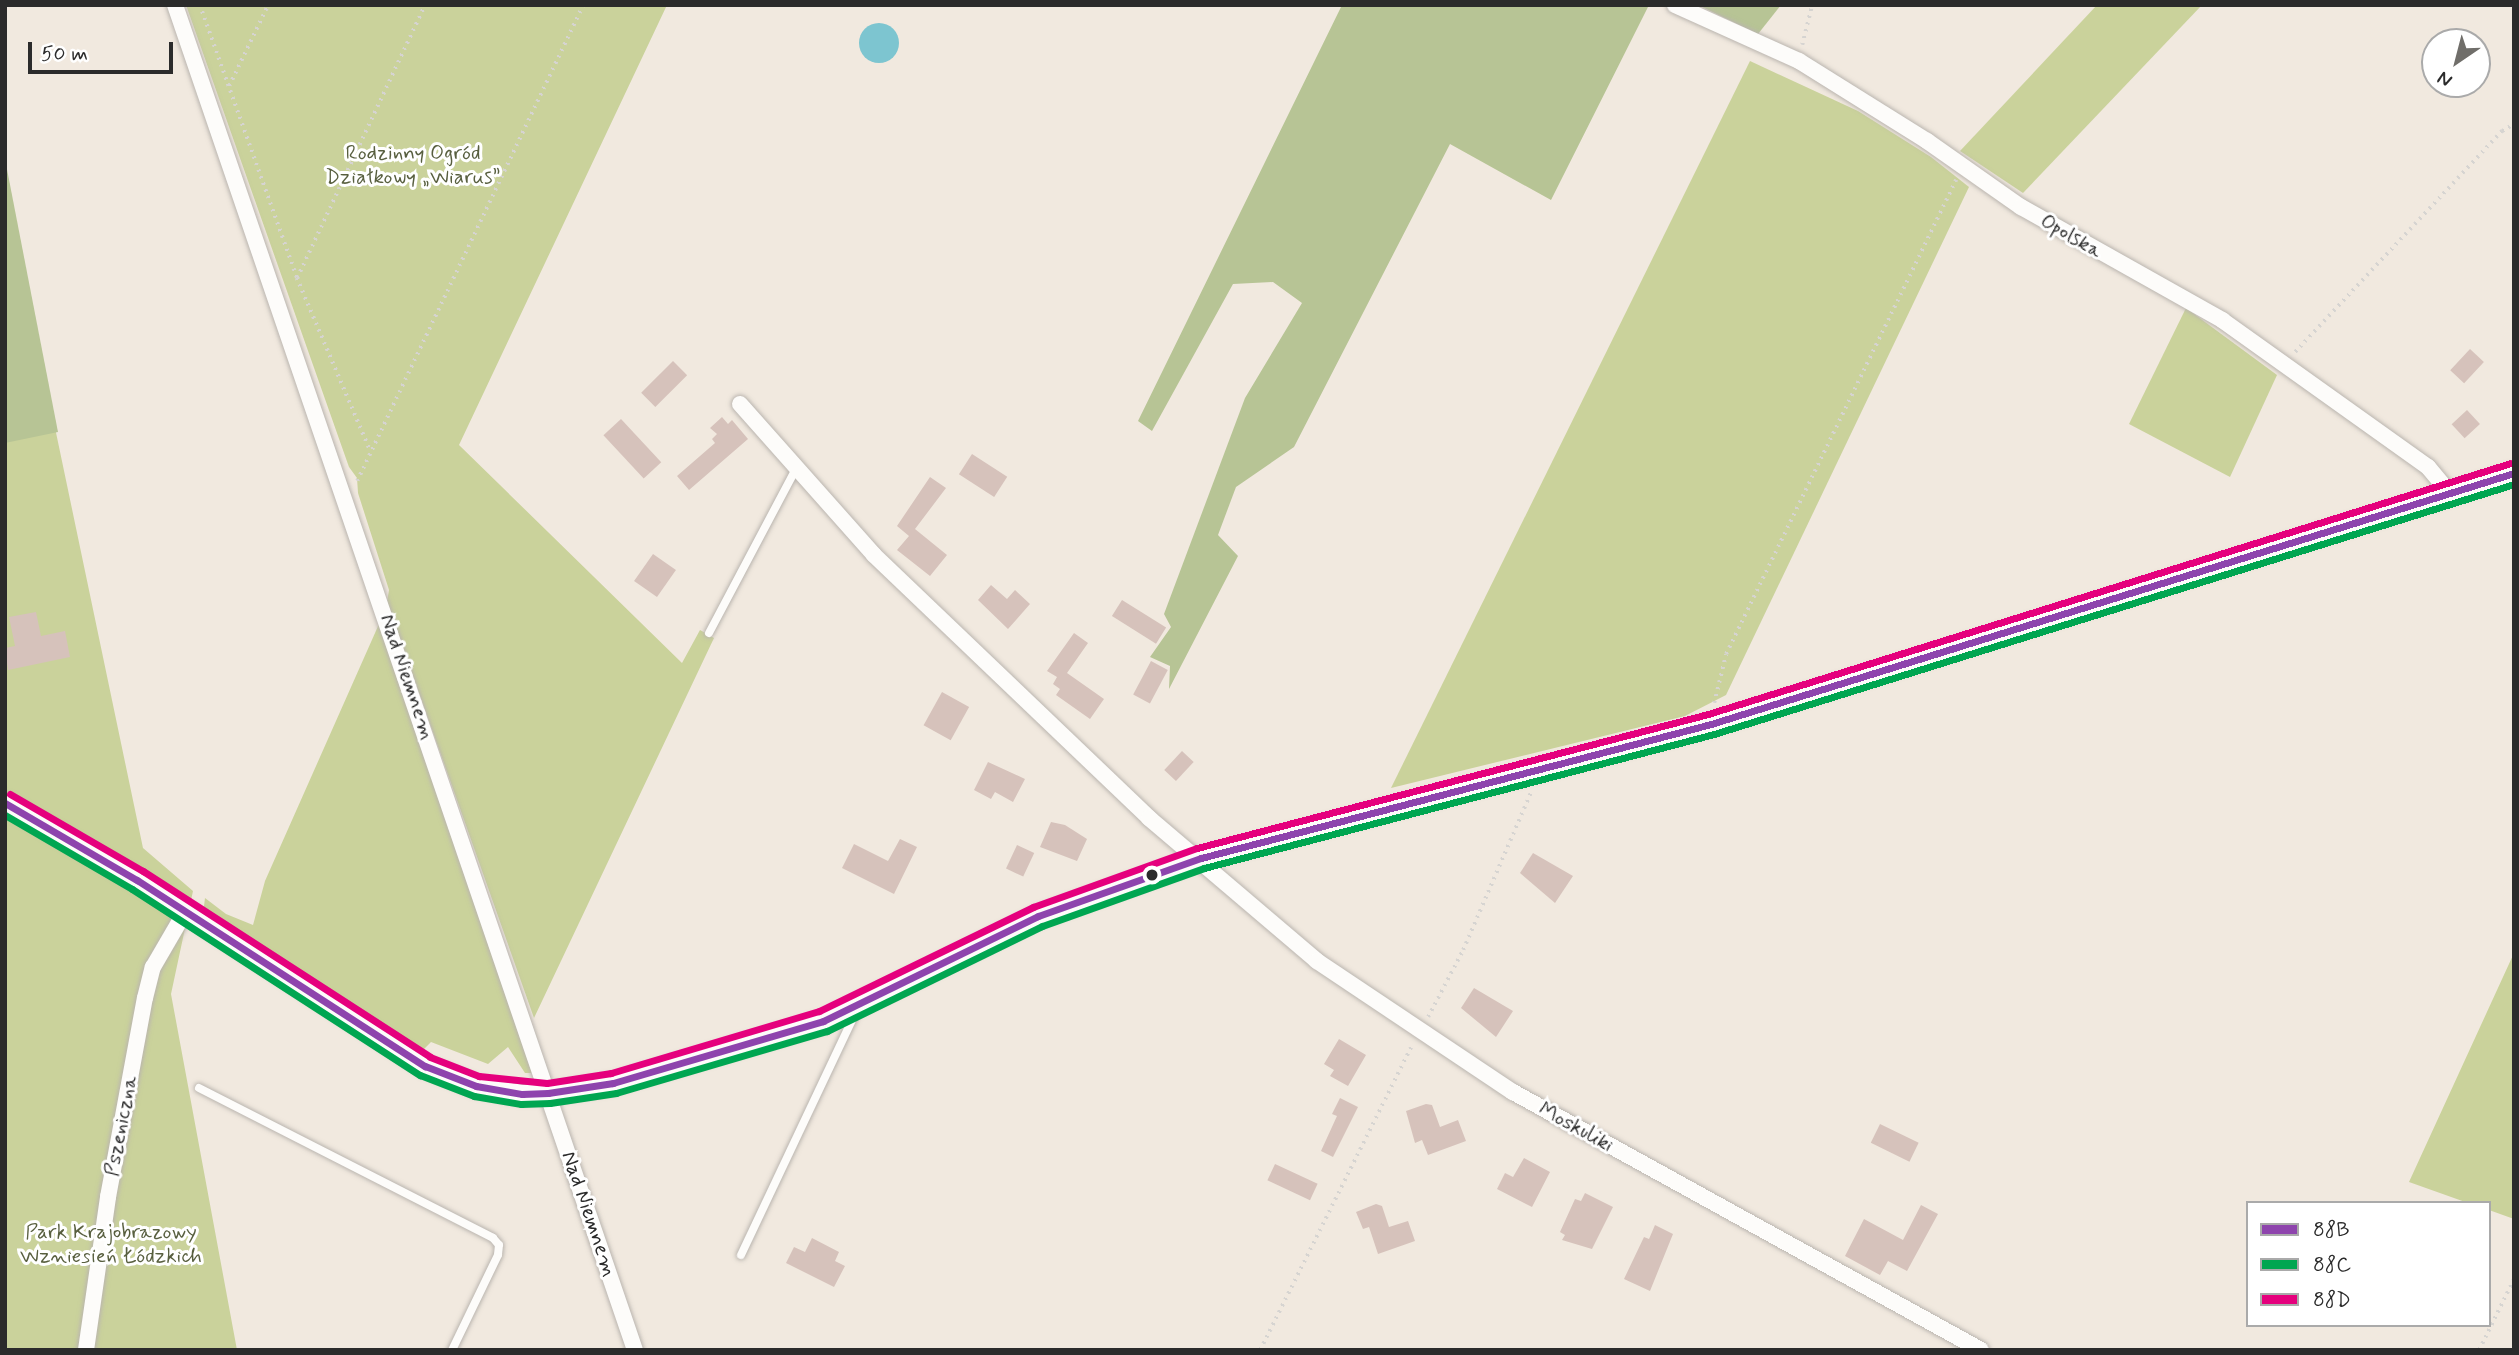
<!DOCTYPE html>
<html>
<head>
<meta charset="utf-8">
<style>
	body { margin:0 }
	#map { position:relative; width:2519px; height:1355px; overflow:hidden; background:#f1e9df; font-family:Mynerve,sans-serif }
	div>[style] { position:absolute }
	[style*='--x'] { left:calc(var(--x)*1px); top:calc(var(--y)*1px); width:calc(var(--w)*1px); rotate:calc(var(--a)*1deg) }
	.green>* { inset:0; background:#cad29b }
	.forest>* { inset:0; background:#b7c495 }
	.water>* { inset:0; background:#7dc5d0 }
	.round { border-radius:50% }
	.building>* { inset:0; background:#d6c2bb; transform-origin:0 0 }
	.path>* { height:3.5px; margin-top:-1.75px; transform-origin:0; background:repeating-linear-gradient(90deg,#d6d4d1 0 2px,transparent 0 7px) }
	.roads { filter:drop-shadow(0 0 2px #bab5af) drop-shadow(0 0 2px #bab5af) }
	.service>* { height:8px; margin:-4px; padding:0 4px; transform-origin:4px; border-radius:4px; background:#fdfcfa }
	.minor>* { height:16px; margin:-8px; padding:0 8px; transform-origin:8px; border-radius:8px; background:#fdfcfa }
	.tertiary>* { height:19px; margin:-9.5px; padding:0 9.5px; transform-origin:9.5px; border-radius:9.5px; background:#fdfcfa }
	.bus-1>* { height:7px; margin:-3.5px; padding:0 3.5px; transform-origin:3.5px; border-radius:3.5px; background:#8e44ad }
	.bus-2>* { height:7px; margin:-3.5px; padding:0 3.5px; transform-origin:3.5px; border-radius:3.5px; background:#00a651 }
	.bus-3>* { height:7px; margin:-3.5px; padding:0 3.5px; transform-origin:3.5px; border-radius:3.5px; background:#e5007d }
	.dots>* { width:19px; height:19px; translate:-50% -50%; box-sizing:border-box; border:4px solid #fff; border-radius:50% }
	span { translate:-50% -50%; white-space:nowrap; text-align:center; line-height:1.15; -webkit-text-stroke:6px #fff; paint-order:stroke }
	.park-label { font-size:21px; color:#585f3f }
	.street-label { font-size:21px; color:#2b2b2b }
	.frame { position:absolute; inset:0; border:7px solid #2b2b2b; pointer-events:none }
	.legend { position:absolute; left:2246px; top:1201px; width:245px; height:126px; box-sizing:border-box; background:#fff; border:2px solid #aaa; margin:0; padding:9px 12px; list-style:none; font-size:21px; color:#2b2b2b }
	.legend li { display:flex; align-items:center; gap:14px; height:35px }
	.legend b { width:35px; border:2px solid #aaa }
	.north { position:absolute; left:2421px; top:28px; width:70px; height:70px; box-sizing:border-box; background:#fff; border:2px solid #aaa; border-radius:50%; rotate:215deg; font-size:19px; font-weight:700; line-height:28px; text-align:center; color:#2b2b2b }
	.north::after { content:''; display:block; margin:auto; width:24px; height:32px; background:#706e6a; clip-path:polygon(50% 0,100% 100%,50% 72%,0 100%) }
	.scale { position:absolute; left:28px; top:42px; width:145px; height:32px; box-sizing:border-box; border:4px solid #2b2b2b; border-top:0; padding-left:9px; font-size:21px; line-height:24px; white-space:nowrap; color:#2b2b2b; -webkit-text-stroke:5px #fff; paint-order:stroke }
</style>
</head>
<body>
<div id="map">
	<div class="green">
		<div style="clip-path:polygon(186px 5px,667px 5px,459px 445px,682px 663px,700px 630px,714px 638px,534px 1018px,387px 602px,389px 590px,358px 493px,357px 478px,349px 467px)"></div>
		<div style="clip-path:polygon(2097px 5px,2202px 5px,2023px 193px,1960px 151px)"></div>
		<div style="clip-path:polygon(1750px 61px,1858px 111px,1931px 157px,1969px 187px,1726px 695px,1685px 716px,1391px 788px)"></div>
		<div style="clip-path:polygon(5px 189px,143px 848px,193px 891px,171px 994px,237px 1350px,5px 1350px)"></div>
		<div style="clip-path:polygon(2186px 308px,2277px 375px,2230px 477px,2129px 424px)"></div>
		<div style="clip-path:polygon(379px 624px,532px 1073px,525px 1073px,508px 1047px,488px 1064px,431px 1042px,422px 1051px,203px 914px,205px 898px,226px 914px,253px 925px,265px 881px)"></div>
		<div style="clip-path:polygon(2514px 953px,2514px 1219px,2489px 1210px,2489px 1203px,2468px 1203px,2409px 1182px)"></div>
	</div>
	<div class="forest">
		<div style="clip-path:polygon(1342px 5px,1648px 7px,1551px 200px,1450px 144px,1294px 447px,1236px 487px,1218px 535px,1238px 556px,1169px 689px,1170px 666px,1150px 657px,1171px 627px,1164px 614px,1245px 398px,1302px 303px,1273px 282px,1233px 284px,1152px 431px,1138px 421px)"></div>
		<div style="clip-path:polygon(1698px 5px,1781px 5px,1758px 34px)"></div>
		<div style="clip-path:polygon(5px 159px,58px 432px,5px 443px)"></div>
	</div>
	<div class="water">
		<div class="round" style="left:859px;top:23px;width:40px;height:40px"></div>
	</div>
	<div class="building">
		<div style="left:2470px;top:349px;width:19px;height:29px;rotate:43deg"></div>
		<div style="left:673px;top:361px;width:20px;height:45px;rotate:45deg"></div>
		<div style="left:2467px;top:410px;width:19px;height:21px;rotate:47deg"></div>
		<div style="clip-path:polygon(722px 417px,728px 424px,732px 420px,748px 439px,689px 490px,677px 476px,715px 443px,712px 439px,717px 434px,710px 428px)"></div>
		<div style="left:621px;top:419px;width:59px;height:24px;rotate:47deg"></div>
		<div style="left:972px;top:454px;width:42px;height:24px;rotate:33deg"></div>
		<div style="clip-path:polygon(930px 477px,946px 488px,915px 529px,947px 555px,930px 576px,897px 550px,909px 536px,897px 526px)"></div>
		<div style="left:653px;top:554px;width:28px;height:33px;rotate:35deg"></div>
		<div style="clip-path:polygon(991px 585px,1007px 599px,1015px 590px,1030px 604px,1008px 629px,978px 600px)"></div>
		<div style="left:1122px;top:600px;width:52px;height:19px;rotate:32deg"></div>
		<div style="clip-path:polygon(36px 612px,41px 636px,65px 631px,70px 657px,8px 670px,5px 648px,15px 646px,9px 617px)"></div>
		<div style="clip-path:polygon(1074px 633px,1088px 643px,1067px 673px,1104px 699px,1090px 719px,1056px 695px,1060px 689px,1053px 684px,1057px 677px,1047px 671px)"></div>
		<div style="left:1151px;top:661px;width:19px;height:38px;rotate:28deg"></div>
		<div style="left:942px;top:692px;width:31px;height:38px;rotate:29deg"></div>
		<div style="left:1182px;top:751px;width:16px;height:26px;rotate:43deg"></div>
		<div style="clip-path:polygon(988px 762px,1025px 779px,1013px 802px,995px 792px,991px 799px,974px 790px)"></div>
		<div style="clip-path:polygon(1051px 822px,1065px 825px,1087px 839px,1077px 861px,1040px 847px)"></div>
		<div style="clip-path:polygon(900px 839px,917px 847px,894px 894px,842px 868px,854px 844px,888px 861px)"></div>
		<div style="left:1017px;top:845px;width:19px;height:26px;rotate:25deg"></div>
		<div style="clip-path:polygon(1533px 853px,1573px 876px,1555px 903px,1520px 873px)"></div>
		<div style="clip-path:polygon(1474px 988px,1513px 1011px,1496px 1037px,1461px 1008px)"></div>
		<div style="clip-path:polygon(1339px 1039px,1366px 1055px,1348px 1086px,1330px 1076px,1334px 1070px,1324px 1064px)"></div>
		<div style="clip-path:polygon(1340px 1098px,1358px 1107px,1333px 1157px,1321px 1151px,1337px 1116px,1332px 1114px)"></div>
		<div style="clip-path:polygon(1426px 1104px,1432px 1105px,1440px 1127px,1458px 1120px,1466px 1141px,1428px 1155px,1422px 1140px,1415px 1143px,1406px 1111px)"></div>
		<div style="left:1880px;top:1124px;width:43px;height:21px;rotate:26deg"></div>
		<div style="clip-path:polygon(1524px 1158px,1550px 1172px,1532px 1207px,1497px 1189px,1505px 1173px,1513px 1177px)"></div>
		<div style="left:1275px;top:1164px;width:47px;height:18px;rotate:25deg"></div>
		<div style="clip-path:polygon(1585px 1193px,1613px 1207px,1592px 1249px,1562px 1240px,1565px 1235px,1560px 1232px,1575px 1199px,1581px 1201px)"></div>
		<div style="clip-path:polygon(1376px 1204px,1382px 1206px,1389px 1227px,1408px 1221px,1415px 1241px,1378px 1254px,1369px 1227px,1363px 1229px,1356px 1212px)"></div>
		<div style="clip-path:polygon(1921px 1205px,1938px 1214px,1907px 1271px,1888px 1261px,1880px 1275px,1845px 1256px,1864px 1219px,1903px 1240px)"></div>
		<div style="clip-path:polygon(1655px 1225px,1673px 1234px,1650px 1291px,1624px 1279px,1644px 1237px,1649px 1239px)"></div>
		<div style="clip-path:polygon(812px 1238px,839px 1252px,835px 1261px,845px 1266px,834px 1287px,786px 1263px,794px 1247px,805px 1252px)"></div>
	</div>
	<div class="path">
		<div style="--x:200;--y:5;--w:290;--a:70.4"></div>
		<div style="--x:297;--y:278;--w:185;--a:67"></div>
		<div style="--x:1802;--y:45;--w:41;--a:-76"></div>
		<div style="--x:229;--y:86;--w:90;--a:-64.3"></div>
		<div style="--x:297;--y:278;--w:302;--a:-64.9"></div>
		<div style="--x:2295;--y:352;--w:303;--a:-46.9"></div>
		<div style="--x:2502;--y:131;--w:14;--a:-30"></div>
		<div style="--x:357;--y:481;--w:527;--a:-64.6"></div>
		<div style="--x:1714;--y:703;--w:50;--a:-76.2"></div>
		<div style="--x:1726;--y:654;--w:527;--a:-64.12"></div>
		<div style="--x:1428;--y:1017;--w:76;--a:-62.4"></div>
		<div style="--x:1463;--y:950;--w:172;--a:-66.7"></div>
		<div style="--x:1260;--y:1350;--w:341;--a:-63.5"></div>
		<div style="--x:2479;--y:1350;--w:79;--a:-63.8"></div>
	</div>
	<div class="roads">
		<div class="service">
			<div style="--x:709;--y:633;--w:186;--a:-62.1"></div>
			<div style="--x:199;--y:1088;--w:330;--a:27"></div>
			<div style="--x:493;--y:1238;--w:9;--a:49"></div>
			<div style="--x:499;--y:1245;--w:10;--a:96"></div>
			<div style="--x:498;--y:1255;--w:106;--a:115.8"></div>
			<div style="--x:741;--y:1255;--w:273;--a:-64.7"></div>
		</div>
		<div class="minor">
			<div style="--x:175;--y:5;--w:1421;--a:71.12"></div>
			<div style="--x:1675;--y:5;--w:136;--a:24.3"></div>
			<div style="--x:1799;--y:61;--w:151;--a:32"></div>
			<div style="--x:1927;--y:141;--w:115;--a:35.1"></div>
			<div style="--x:2021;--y:207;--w:231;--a:29.3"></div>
			<div style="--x:2222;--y:320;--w:253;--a:35.5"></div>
			<div style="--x:2428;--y:467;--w:34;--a:50"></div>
			<div style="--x:740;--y:404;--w:202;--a:48.4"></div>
			<div style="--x:874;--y:555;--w:381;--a:43.7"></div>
			<div style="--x:1149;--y:818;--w:221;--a:40.4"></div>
			<div style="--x:1317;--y:961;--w:236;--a:33.8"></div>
			<div style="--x:1513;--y:1092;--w:534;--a:28.87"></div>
			<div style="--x:86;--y:1350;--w:155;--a:-81.8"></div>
			<div style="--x:108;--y:1197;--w:202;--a:-79.5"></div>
			<div style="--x:145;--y:998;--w:32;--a:-76"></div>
			<div style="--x:153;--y:967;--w:64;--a:-59.8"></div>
		</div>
		<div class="tertiary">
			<div style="--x:5;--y:803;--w:153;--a:30.3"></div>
			<div style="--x:137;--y:880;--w:343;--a:32.9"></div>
			<div style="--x:425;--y:1066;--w:55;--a:21.4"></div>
			<div style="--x:476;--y:1086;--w:47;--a:9.9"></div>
			<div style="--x:522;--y:1094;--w:26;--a:-2"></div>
			<div style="--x:548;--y:1093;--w:66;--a:-8.7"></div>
			<div style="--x:613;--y:1083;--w:219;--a:-16.4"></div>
			<div style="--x:823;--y:1021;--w:239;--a:-26"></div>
			<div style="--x:1038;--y:916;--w:173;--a:-19.6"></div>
			<div style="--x:1201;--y:858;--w:527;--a:-14.72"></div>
			<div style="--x:1711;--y:724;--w:841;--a:-17.36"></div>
		</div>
	</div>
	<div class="bus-1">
		<div style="--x:5;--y:803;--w:153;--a:30.3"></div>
		<div style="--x:137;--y:880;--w:343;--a:32.9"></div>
		<div style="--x:425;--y:1066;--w:55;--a:21.4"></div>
		<div style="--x:476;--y:1086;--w:47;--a:9.9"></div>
		<div style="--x:522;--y:1094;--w:26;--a:-2"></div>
		<div style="--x:548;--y:1093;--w:66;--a:-8.7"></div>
		<div style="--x:613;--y:1083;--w:219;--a:-16.4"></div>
		<div style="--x:823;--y:1021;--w:239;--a:-26"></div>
		<div style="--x:1038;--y:916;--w:173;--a:-19.6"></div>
		<div style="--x:1201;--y:858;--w:527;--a:-14.72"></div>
		<div style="--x:1711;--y:724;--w:841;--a:-17.36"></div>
	</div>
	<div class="bus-2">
		<div style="--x:5;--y:815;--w:147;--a:30.2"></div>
		<div style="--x:132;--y:889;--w:343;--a:32.9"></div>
		<div style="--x:420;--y:1075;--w:58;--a:21.3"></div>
		<div style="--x:474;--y:1096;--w:48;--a:9.7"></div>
		<div style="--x:521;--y:1104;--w:29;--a:-2"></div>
		<div style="--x:550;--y:1103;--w:67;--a:-8.6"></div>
		<div style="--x:616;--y:1093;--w:220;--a:-16.4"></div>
		<div style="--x:827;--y:1031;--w:239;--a:-26"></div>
		<div style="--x:1042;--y:926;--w:172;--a:-19.7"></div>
		<div style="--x:1204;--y:868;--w:527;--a:-14.72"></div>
		<div style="--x:1714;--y:734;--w:838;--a:-17.35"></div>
	</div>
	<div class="bus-3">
		<div style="--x:10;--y:794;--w:154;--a:30.1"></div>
		<div style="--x:143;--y:871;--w:342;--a:32.9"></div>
		<div style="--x:430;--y:1057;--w:53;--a:21.2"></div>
		<div style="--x:479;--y:1076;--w:68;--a:5.9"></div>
		<div style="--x:547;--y:1083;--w:65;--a:-8.9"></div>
		<div style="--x:611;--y:1073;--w:217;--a:-16.6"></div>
		<div style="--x:819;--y:1011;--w:238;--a:-25.9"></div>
		<div style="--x:1033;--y:907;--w:174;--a:-19.8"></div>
		<div style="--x:1197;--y:848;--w:528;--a:-14.69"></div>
		<div style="--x:1708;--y:714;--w:841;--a:-17.36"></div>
	</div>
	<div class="dots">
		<div style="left:1152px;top:875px;background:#2b2b2b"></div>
	</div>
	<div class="park-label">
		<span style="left:413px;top:165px">Rodzinny Ogród<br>Działkowy „Wiarus”</span>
		<span style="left:111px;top:1244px">Park Krajobrazowy<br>Wzniesień Łódzkich</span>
	</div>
	<div class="street-label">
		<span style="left:2071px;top:236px;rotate:30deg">Opolska</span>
		<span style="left:407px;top:677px;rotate:71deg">Nad Niemnem</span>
		<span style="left:121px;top:1126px;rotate:-79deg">Pszeniczna</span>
		<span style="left:1576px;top:1127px;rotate:29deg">Moskuliki</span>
		<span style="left:589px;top:1214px;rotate:71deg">Nad Niemnem</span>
	</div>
	<div class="frame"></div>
	<ul class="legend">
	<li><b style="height:9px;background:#8e44ad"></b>88B</li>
	<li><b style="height:9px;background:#00a651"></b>88C</li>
	<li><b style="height:9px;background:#e5007d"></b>88D</li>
	</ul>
	<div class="north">N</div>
	<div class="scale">50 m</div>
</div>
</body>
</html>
